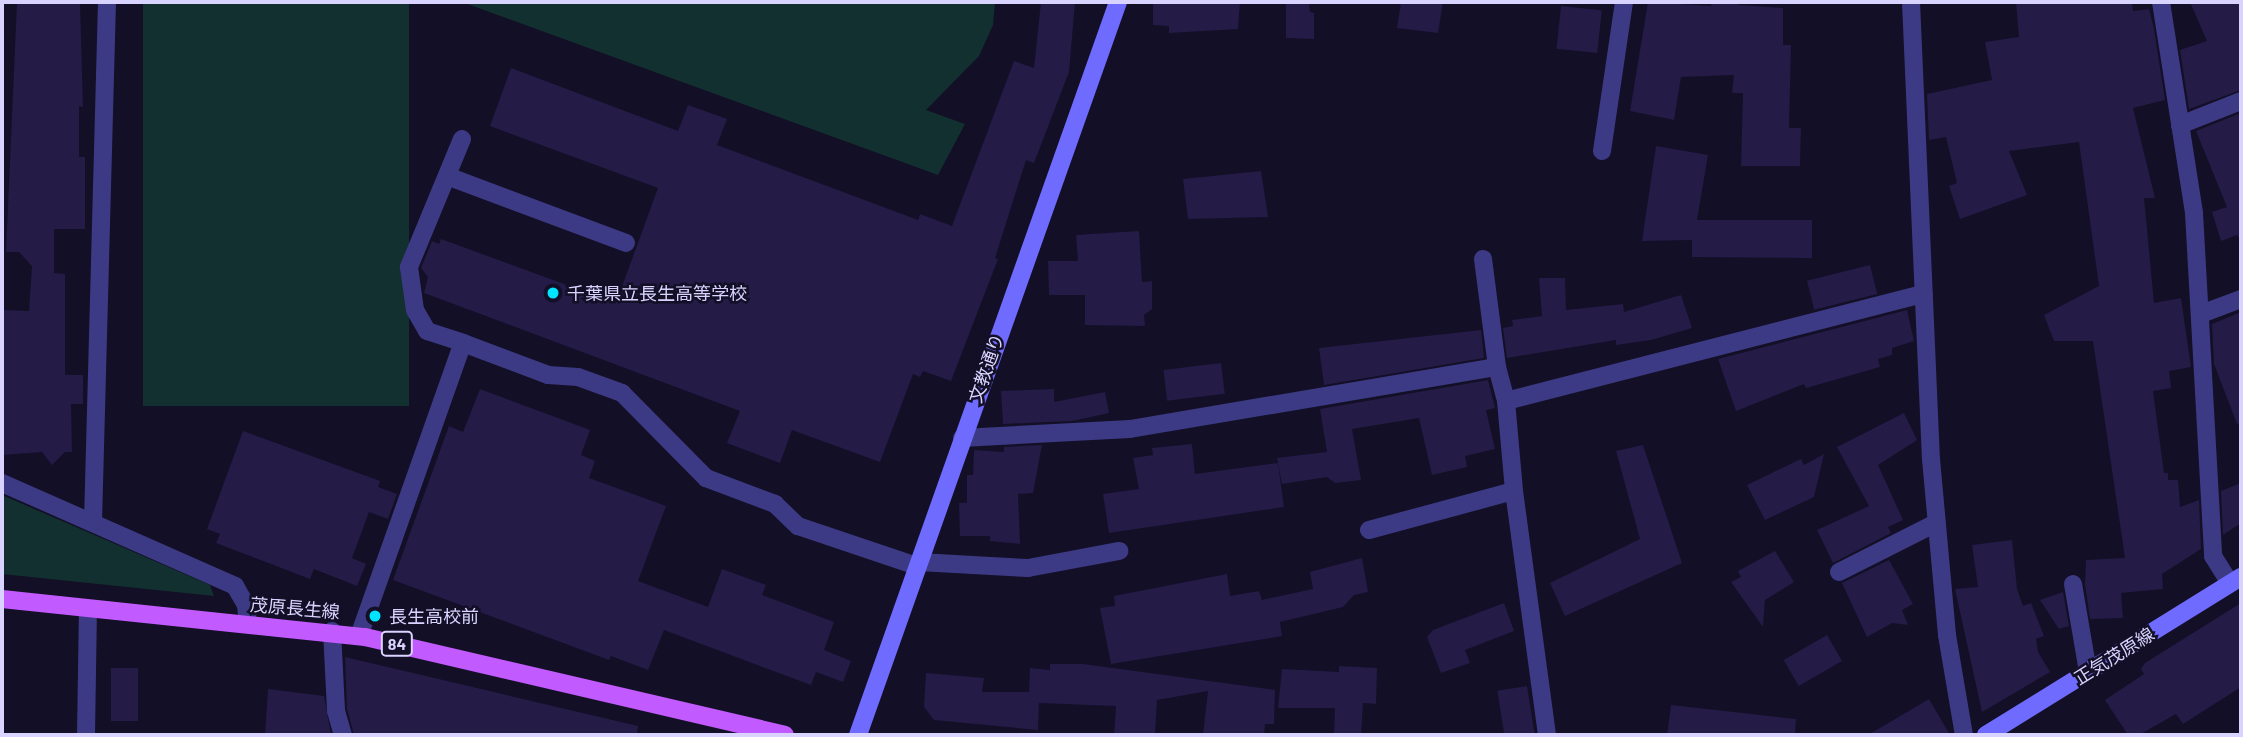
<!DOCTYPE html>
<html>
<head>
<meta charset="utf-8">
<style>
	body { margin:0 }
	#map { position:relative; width:2243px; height:737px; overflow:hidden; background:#130f26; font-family:Barlow,"Noto Sans JP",sans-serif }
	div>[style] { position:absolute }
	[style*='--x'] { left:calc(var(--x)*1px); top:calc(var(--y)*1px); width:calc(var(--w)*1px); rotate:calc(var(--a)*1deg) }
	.green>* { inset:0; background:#12302f; transform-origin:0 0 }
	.building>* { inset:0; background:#241b47; transform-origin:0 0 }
	.lane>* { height:18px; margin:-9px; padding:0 9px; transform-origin:9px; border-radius:9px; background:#3d3a85 }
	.street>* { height:18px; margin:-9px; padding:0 9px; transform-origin:9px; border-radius:9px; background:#3d3a85 }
	.secondary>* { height:18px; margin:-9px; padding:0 9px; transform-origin:9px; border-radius:9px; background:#6f6bff }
	.primary>* { height:18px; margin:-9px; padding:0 9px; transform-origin:9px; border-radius:9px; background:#c25bff }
	.dots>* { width:19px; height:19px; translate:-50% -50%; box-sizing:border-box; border:4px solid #130f26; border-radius:50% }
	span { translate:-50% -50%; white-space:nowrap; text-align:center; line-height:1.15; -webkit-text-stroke:5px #130f26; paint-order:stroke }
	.shield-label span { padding:2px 5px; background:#130f26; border:2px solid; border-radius:5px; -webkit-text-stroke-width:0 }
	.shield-label { font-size:16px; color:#d9d4ff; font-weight:700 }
	.poi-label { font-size:18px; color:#d9d4ff }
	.left { translate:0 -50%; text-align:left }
	.street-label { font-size:18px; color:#d9d4ff }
	.frame { position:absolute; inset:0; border:4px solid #d9d4ff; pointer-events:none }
</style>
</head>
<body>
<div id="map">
	<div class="green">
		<div style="left:143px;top:2px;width:266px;height:404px"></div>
		<div style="clip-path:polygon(462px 2px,995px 2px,993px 25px,979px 56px,926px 110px,965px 124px,938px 175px)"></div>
		<div style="clip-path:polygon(2px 495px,210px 585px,214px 596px,2px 574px)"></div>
	</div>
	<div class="building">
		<div style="clip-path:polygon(17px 2px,80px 2px,83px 107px,79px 106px,79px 157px,85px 157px,85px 229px,54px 229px,54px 273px,65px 274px,65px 375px,83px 375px,83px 404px,71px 404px,72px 452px,65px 452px,52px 465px,42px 452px,2px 455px,2px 310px,29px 311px,32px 266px,19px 252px,6px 252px)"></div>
		<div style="clip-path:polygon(1041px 2px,1075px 2px,1069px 72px,1034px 163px,1026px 160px,995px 258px,998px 259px,951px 381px,923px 371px,920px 377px,913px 374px,880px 462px,792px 430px,780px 463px,727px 443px,740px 411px,424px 293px,428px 277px,421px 268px,432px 241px,439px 244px,441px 239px,616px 303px,658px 188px,490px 126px,511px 68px,678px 131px,688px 105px,727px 119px,717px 145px,918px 220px,920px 214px,952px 226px,1014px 61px,1034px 68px)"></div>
		<div style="clip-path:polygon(1153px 2px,1240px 2px,1238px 29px,1169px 33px,1169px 26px,1153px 25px)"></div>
		<div style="clip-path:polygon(1286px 2px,1309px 2px,1310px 12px,1314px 13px,1314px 39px,1286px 38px)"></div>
		<div style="clip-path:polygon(1401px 2px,1443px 2px,1438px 33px,1397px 28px)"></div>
		<div style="clip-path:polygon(1648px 2px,1711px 6px,1712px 2px,1738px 2px,1738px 5px,1783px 8px,1783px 45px,1791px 45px,1789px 128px,1801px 128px,1800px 166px,1741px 166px,1743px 93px,1732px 93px,1734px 75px,1681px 77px,1674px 120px,1630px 111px)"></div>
		<div style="clip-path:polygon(2016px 2px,2132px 2px,2133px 11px,2149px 9px,2154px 29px,2165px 100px,2133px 108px,2155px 198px,2144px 198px,2154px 303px,2181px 298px,2191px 367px,2169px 371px,2171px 388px,2153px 391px,2164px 473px,2168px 473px,2168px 480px,2178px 480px,2180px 507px,2199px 500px,2201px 549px,2162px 574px,2163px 589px,2121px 593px,2123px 618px,2090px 619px,2085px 584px,2086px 560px,2125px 558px,2093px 341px,2054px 341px,2044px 315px,2099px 286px,2079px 142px,2009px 151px,2027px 195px,1960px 219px,1949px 186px,1957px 183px,1946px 137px,1929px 140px,1927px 94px,1992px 80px,1985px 42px,2019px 37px)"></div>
		<div style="clip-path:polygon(2190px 2px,2241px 2px,2241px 90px,2189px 109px,2180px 50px,2207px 41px)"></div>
		<div style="left:1561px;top:6px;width:41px;height:43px;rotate:6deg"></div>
		<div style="clip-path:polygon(2241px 113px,2241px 240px,2237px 235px,2221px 241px,2212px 212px,2227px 207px,2196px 131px)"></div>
		<div style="clip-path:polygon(1656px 146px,1708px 155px,1697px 220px,1812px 220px,1812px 258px,1692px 257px,1692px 240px,1642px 241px)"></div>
		<div style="clip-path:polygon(1261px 171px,1268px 217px,1188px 219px,1183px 179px)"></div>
		<div style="clip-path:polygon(1139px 231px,1142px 282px,1152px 281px,1152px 309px,1144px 315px,1145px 326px,1085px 325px,1085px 295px,1049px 295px,1048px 261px,1078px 261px,1076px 235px)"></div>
		<div style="left:1870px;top:265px;width:30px;height:65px;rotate:76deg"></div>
		<div style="clip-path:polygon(1539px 278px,1565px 278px,1566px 310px,1623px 304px,1624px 312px,1681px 295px,1692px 328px,1651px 340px,1616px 345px,1616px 340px,1507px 358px,1503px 328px,1513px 326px,1512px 320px,1542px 316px)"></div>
		<div style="clip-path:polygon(1907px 310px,1914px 341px,1892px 348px,1892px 355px,1878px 359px,1880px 367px,1806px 388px,1804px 384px,1736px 411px,1718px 359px)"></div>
		<div style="clip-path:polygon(2241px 312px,2241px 423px,2237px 424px,2214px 364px,2212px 324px)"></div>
		<div style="clip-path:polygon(1481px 330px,1484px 358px,1324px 385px,1319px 348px)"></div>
		<div style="left:1221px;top:363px;width:31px;height:58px;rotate:83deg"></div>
		<div style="clip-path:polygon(1488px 380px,1495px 408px,1486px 410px,1495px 449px,1465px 456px,1467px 467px,1432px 475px,1419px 418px,1352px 429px,1361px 480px,1335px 483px,1327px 477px,1282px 484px,1277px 458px,1327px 452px,1320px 409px)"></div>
		<div style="clip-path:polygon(480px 389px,590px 430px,581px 455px,595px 461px,589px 478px,666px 506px,638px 581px,708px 607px,722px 569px,766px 585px,762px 595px,834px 622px,824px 650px,851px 661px,843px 682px,816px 672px,811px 685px,664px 630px,648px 670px,611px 656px,609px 660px,393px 580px,449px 426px,463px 432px)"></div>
		<div style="clip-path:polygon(1054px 389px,1054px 402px,1105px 392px,1109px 413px,1072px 421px,1003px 424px,1001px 391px)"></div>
		<div style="clip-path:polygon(1904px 413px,1917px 440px,1878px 465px,1903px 520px,1888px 527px,1891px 533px,1833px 563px,1817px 530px,1869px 506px,1837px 447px)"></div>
		<div style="clip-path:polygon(243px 431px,380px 481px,378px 487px,397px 494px,388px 519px,369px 512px,352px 558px,366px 564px,357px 586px,314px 569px,310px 579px,216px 543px,220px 534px,207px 529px)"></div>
		<div style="clip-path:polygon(1192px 444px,1195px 474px,1278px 463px,1284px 507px,1109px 533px,1103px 494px,1139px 489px,1133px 458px,1153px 455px,1152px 448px)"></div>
		<div style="clip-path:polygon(1042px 445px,1033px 493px,1018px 494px,1020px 544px,990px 541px,990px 536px,960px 536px,959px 503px,967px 503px,967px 475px,973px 475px,974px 450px,1004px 452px,1004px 447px)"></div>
		<div style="clip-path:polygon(1643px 445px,1682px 563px,1565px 616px,1550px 583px,1640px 539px,1616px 451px)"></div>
		<div style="clip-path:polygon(1824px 454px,1814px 497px,1765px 520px,1747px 485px,1801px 459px,1804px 465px)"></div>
		<div style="clip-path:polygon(2241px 483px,2241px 523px,2223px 535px,2221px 491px)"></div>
		<div style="clip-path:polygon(2012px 540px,2017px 589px,2023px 606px,2031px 603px,2044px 636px,2036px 639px,2038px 652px,2050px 672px,1982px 712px,1955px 589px,1978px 587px,1972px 545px)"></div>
		<div style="clip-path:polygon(1775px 551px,1794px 582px,1765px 600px,1763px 627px,1731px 582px,1741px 577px,1738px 571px)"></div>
		<div style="clip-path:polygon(1362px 558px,1368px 592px,1354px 595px,1343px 607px,1280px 622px,1282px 636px,1111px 664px,1100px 608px,1115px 606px,1114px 596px,1227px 574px,1230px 596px,1259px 591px,1262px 600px,1313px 589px,1310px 572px)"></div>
		<div style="clip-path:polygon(1889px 560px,1913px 604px,1902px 610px,1908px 625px,1892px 623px,1867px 637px,1842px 583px)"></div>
		<div style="clip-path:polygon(2063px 592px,2069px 626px,2059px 629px,2040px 600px)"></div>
		<div style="clip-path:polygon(1504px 603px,1514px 631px,1465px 650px,1470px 663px,1441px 673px,1427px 637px,1433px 630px)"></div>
		<div style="clip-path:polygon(2241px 603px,2241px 687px,2183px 724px,2176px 714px,2139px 735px,2128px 735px,2105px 700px,2144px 674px,2141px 669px,2145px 663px)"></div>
		<div style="left:1827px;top:635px;width:30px;height:50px;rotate:60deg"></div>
		<div style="clip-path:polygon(345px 657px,638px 726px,637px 735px,354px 735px,347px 709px)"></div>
		<div style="clip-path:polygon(1050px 664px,1083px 664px,1275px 690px,1274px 724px,1265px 724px,1264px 735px,1203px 735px,1208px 691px,1157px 700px,1155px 735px,1114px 735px,1116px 706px,1039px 703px,1038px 730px,934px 720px,924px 707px,926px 673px,984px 678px,982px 692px,1029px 692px,1030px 668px,1050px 670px)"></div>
		<div style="clip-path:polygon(1339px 666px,1377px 668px,1376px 704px,1363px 703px,1361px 735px,1334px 735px,1335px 708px,1278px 708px,1282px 669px,1339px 672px)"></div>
		<div style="left:111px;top:668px;width:27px;height:53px"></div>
		<div style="left:1527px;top:686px;width:50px;height:30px;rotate:81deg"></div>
		<div style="clip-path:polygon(268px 689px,324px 696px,331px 735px,265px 735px)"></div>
		<div style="clip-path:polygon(1929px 699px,1950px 735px,1868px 735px)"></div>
		<div style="clip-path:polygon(1671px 705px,1796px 719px,1795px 735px,1667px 735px)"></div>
	</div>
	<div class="lane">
		<div style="--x:2161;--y:2;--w:214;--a:81.1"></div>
		<div style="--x:2194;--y:213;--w:344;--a:86.8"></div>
		<div style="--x:2213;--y:556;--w:32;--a:58"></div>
		<div style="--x:2180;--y:125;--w:66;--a:-21.5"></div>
		<div style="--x:462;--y:139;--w:139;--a:112.5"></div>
		<div style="--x:409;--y:267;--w:43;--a:82.1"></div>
		<div style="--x:415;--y:310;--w:24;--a:60"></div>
		<div style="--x:427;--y:331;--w:38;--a:18"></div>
		<div style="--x:447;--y:176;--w:191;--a:20.5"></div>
		<div style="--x:2201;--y:314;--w:43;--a:-20.6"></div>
		<div style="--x:2073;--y:584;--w:89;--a:80.3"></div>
		<div style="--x:359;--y:636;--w:311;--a:-70.5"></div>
		<div style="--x:463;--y:343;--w:91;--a:20.6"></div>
		<div style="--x:548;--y:375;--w:30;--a:4"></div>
		<div style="--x:578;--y:377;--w:47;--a:20"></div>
		<div style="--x:622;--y:393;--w:120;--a:45.3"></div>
		<div style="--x:706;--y:478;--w:74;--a:20.6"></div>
		<div style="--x:775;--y:504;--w:32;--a:44"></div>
		<div style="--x:798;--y:526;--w:126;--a:18.6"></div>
		<div style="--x:86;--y:735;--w:125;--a:-89.1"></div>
	</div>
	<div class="street">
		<div style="--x:1911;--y:2;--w:457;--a:87.5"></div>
		<div style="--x:1931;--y:459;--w:177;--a:84.8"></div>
		<div style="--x:1947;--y:635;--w:101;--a:80.4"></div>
		<div style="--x:1602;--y:151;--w:151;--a:-81.6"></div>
		<div style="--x:1483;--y:259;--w:109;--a:82.6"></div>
		<div style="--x:1497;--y:367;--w:35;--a:75"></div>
		<div style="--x:1506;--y:401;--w:90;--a:84.9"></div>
		<div style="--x:1514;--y:491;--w:246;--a:82.3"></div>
		<div style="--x:1506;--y:401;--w:431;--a:-14.4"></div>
		<div style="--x:962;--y:438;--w:168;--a:-3.1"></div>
		<div style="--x:1130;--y:429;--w:372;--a:-9.6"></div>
		<div style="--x:2;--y:483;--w:255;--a:23.8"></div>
		<div style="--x:235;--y:586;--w:22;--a:60"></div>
		<div style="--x:246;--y:605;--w:19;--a:84"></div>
		<div style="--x:93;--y:522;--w:520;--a:-88.46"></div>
		<div style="--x:1369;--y:530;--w:150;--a:-15.1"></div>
		<div style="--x:919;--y:562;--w:109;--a:3.2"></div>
		<div style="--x:1028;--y:568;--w:93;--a:-10.6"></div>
		<div style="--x:1839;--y:572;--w:109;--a:-26.8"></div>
		<div style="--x:332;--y:631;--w:80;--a:87.1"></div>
		<div style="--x:336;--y:711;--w:25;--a:74"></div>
	</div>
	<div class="secondary">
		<div style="--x:858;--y:735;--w:778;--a:-70.47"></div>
		<div style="--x:1986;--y:735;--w:300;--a:-31.8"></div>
	</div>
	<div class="primary">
		<div style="--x:2;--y:599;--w:365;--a:6"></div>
		<div style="--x:365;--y:637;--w:431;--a:13.1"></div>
	</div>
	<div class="dots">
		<div style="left:553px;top:293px;background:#00e5ff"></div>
		<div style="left:375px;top:616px;background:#00e5ff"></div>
	</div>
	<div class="shield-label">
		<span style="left:397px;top:644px">84</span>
	</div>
	<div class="poi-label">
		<span class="left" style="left:567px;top:293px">千葉県立長生高等学校</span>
		<span class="left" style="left:389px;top:616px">長生高校前</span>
	</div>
	<div class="street-label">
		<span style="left:986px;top:368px;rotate:-71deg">文教通り</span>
		<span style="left:295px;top:608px;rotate:5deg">茂原長生線</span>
		<span style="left:2114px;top:656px;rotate:-32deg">正気茂原線</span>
	</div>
	<div class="frame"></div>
</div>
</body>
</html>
